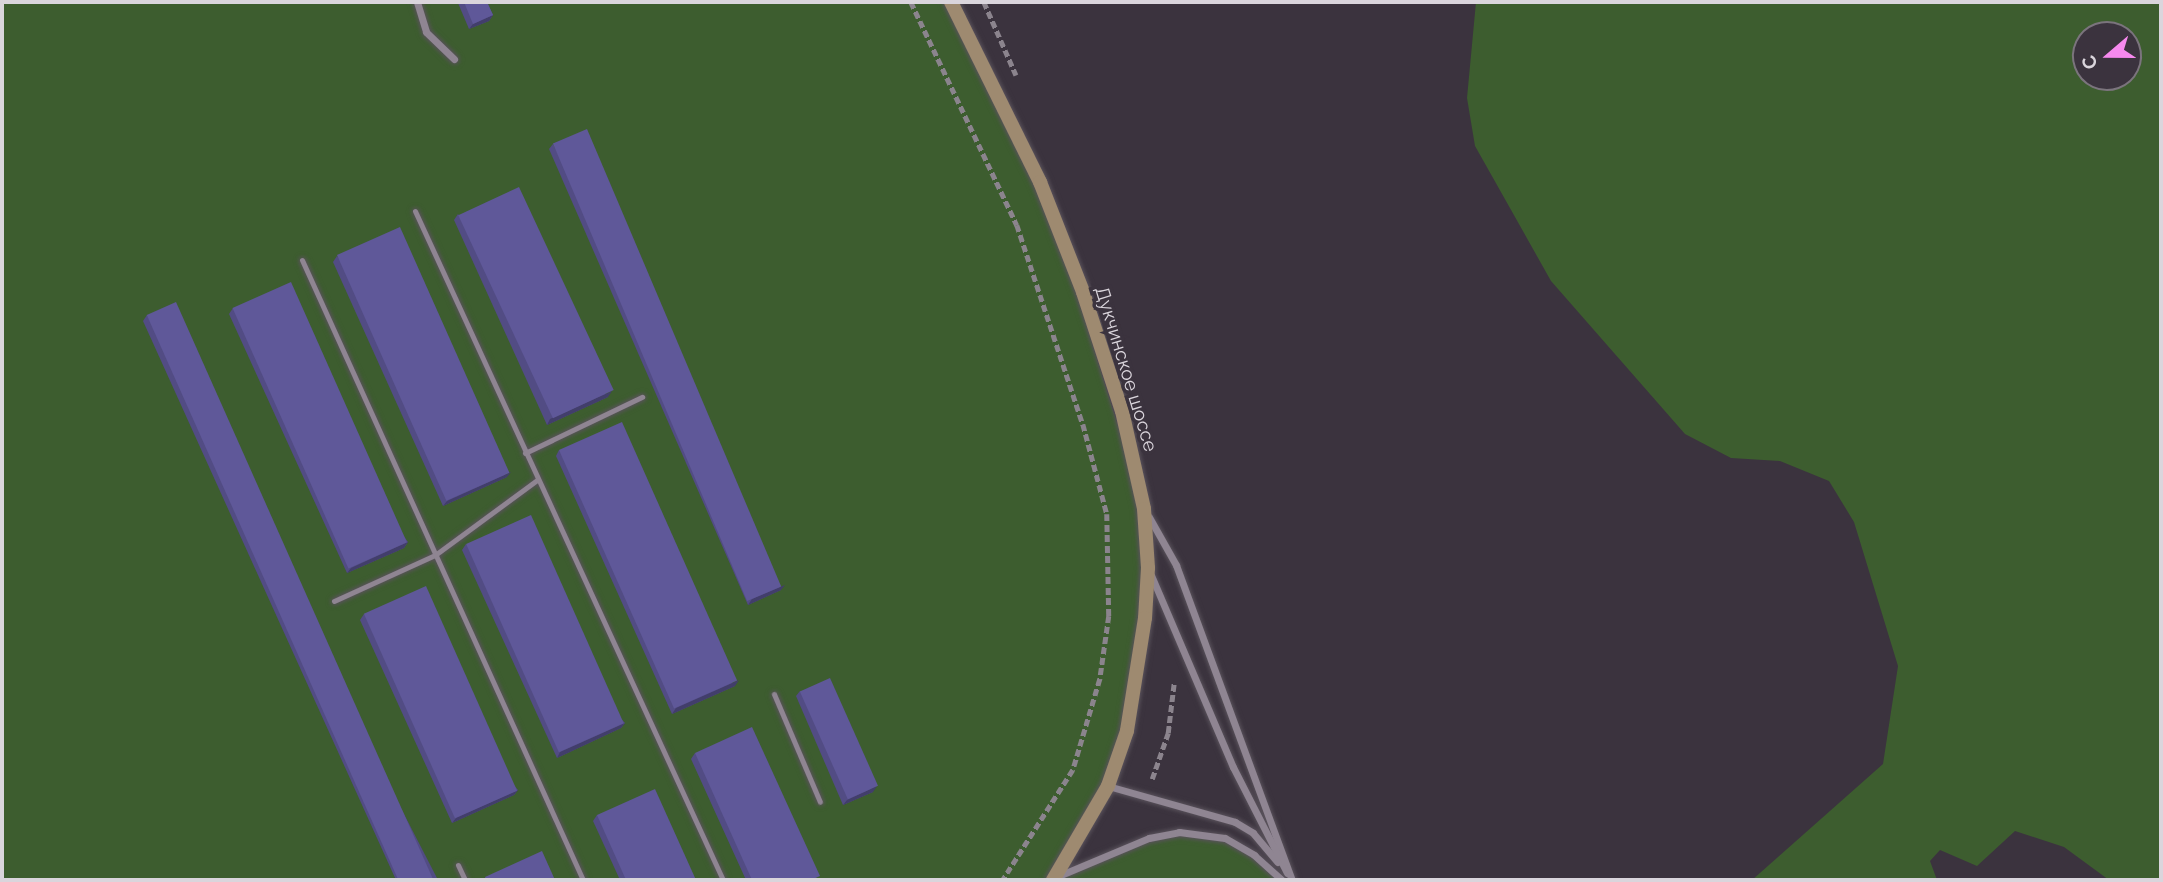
<!DOCTYPE html>
<html>
<head>
<meta charset="utf-8">
<style>
	body { margin:0 }
	#map { position:relative; width:2163px; height:882px; overflow:hidden; background:#3b333e; font-family:Raleway,sans-serif }
	div>[style] { position:absolute }
	[style*='--x'] { left:calc(var(--x)*1px); top:calc(var(--y)*1px); width:calc(var(--w)*1px); rotate:calc(var(--a)*1deg) }
	.green>* { inset:0; background:#3d5d2f }
	.path>* { height:4.5px; margin-top:-2.25px; transform-origin:0; background:repeating-linear-gradient(90deg,#8b848d 0 7px,transparent 0 10.5px) }
	.roads { filter:drop-shadow(0 0 2px #59525b) drop-shadow(0 0 2px #59525b) }
	.lane>* { height:5px; margin:-2.5px; padding:0 2.5px; transform-origin:2.5px; border-radius:2.5px; background:#8f8592 }
	.street>* { height:7px; margin:-3.5px; padding:0 3.5px; transform-origin:3.5px; border-radius:3.5px; background:#8f8592 }
	.secondary>* { height:14px; margin:-7px; padding:0 7px; transform-origin:7px; border-radius:7px; background:#9e8a70 }
	.wall>* { inset:0; background:#524c84 }
	.shaded-wall>* { inset:0; background:#423e6b }
	.building>* { inset:0; background:#5f5899; transform-origin:0 0 }
	span { translate:-50% -50%; white-space:nowrap; text-align:center; line-height:1.15; -webkit-text-stroke:7px #3b333e; paint-order:stroke }
	.street-label { font-size:19px; color:#dad5dc }
	.frame { position:absolute; inset:0; border:4px solid #dad5dc; pointer-events:none }
	.north { position:absolute; left:2072px; top:21px; width:70px; height:70px; box-sizing:border-box; background:#3b333e; border:2px solid #7b747d; border-radius:50%; rotate:250deg; font-size:19px; font-weight:700; line-height:28px; text-align:center; color:#dad5dc }
	.north::after { content:''; display:block; margin:auto; width:24px; height:32px; background:#f689ee; clip-path:polygon(50% 0,100% 100%,50% 72%,0 100%) }
</style>
</head>
<body>
<div id="map">
	<div class="green">
		<div style="clip-path:polygon(2px 2px,945px 2px,1050px 209px,1144px 509px,1148px 568px,1127px 731px,1057px 876px,1113px 851px,1179px 832px,1225px 838px,1282px 880px,2px 880px)"></div>
		<div style="clip-path:polygon(evenodd,1476px 2px,2161px 2px,2161px 880px,2109px 880px,2064px 847px,2015px 831px,1977px 866px,1940px 850px,1930px 861px,1937px 880px,1752px 880px,1883px 764px,1898px 666px,1854px 522px,1829px 481px,1780px 461px,1731px 458px,1685px 434px,1551px 281px,1475px 146px,1467px 98px,1476px 2px,2086px 35px,2128px 35px,2128px 77px,2086px 77px,2086px 35px)"></div>
	</div>
	<div class="path">
		<div style="--x:911;--y:2;--w:247;--a:64.6"></div>
		<div style="--x:1017;--y:225;--w:210;--a:71.7"></div>
		<div style="--x:1083;--y:424;--w:93;--a:75.1"></div>
		<div style="--x:1107;--y:514;--w:102;--a:88.9"></div>
		<div style="--x:1109;--y:616;--w:64;--a:98.1"></div>
		<div style="--x:1100;--y:679;--w:95;--a:106.5"></div>
		<div style="--x:1073;--y:770;--w:130;--a:122.5"></div>
		<div style="--x:984;--y:2;--w:80;--a:66.3"></div>
		<div style="--x:1152;--y:779;--w:49;--a:-70.8"></div>
		<div style="--x:1168;--y:733;--w:50;--a:-83.2"></div>
	</div>
	<div class="roads">
		<div class="lane">
			<div style="--x:415;--y:211;--w:736;--a:65.28"></div>
			<div style="--x:302;--y:260;--w:681;--a:65.62"></div>
			<div style="--x:525;--y:453;--w:130;--a:-25.6"></div>
			<div style="--x:334;--y:601;--w:111;--a:-24.5"></div>
			<div style="--x:435;--y:555;--w:127;--a:-36.3"></div>
			<div style="--x:774;--y:694;--w:117;--a:66.9"></div>
			<div style="--x:458;--y:865;--w:17;--a:65"></div>
		</div>
		<div class="street">
			<div style="--x:417;--y:2;--w:31;--a:73"></div>
			<div style="--x:426;--y:32;--w:39;--a:44"></div>
			<div style="--x:1149;--y:517;--w:55;--a:60.6"></div>
			<div style="--x:1176;--y:565;--w:336;--a:69.8"></div>
			<div style="--x:1151;--y:575;--w:209;--a:66.9"></div>
			<div style="--x:1233;--y:767;--w:119;--a:63"></div>
			<div style="--x:1108;--y:786;--w:132;--a:15.8"></div>
			<div style="--x:1235;--y:822;--w:21;--a:31"></div>
			<div style="--x:1253;--y:833;--w:38;--a:50"></div>
			<div style="--x:1056;--y:877;--w:101;--a:-22.8"></div>
			<div style="--x:1149;--y:838;--w:31;--a:-11"></div>
			<div style="--x:1179;--y:832;--w:46;--a:7.4"></div>
			<div style="--x:1225;--y:838;--w:34;--a:30"></div>
			<div style="--x:1254;--y:855;--w:38;--a:42"></div>
		</div>
		<div class="secondary">
			<div style="--x:951;--y:2;--w:201;--a:63.7"></div>
			<div style="--x:1040;--y:182;--w:118;--a:68.6"></div>
			<div style="--x:1083;--y:292;--w:125;--a:71.9"></div>
			<div style="--x:1122;--y:411;--w:100;--a:77.3"></div>
			<div style="--x:1144;--y:509;--w:59;--a:86.1"></div>
			<div style="--x:1148;--y:568;--w:50;--a:93.4"></div>
			<div style="--x:1145;--y:618;--w:114;--a:99.1"></div>
			<div style="--x:1127;--y:731;--w:58;--a:109.1"></div>
			<div style="--x:1108;--y:786;--w:109;--a:120.3"></div>
		</div>
	</div>
	<div class="wall">
		<div style="clip-path:polygon(459px 2px,487px 2px,493px 15px,489px 21px,469px 29px,458px 3px)"></div>
		<div style="clip-path:polygon(553px 144px,781px 590px,748px 605px,549px 149px)"></div>
		<div style="clip-path:polygon(458px 214px,608px 397px,547px 425px,454px 220px)"></div>
		<div style="clip-path:polygon(337px 256px,507px 477px,443px 506px,333px 262px)"></div>
		<div style="clip-path:polygon(233px 308px,408px 542px,404px 548px,347px 573px,229px 314px)"></div>
		<div style="clip-path:polygon(147px 315px,438px 880px,396px 880px,143px 321px)"></div>
		<div style="clip-path:polygon(559px 450px,735px 686px,672px 714px,556px 456px)"></div>
		<div style="clip-path:polygon(466px 544px,625px 723px,621px 728px,557px 758px,462px 550px)"></div>
		<div style="clip-path:polygon(364px 614px,518px 790px,514px 795px,452px 823px,360px 620px)"></div>
		<div style="clip-path:polygon(800px 691px,873px 792px,843px 805px,796px 696px)"></div>
		<div style="clip-path:polygon(695px 753px,817px 880px,746px 880px,691px 759px)"></div>
		<div style="clip-path:polygon(597px 815px,696px 880px,620px 880px,593px 821px)"></div>
	</div>
	<div class="shaded-wall">
		<div style="clip-path:polygon(493px 15px,489px 21px,469px 29px,473px 24px)"></div>
		<div style="clip-path:polygon(612px 391px,608px 397px,547px 425px,550px 419px)"></div>
		<div style="clip-path:polygon(511px 472px,507px 477px,443px 506px,447px 501px)"></div>
		<div style="clip-path:polygon(408px 542px,404px 548px,347px 573px,351px 568px)"></div>
		<div style="clip-path:polygon(785px 585px,781px 590px,748px 605px,752px 599px)"></div>
		<div style="clip-path:polygon(739px 680px,735px 686px,672px 714px,676px 708px)"></div>
		<div style="clip-path:polygon(625px 723px,621px 728px,557px 758px,560px 752px)"></div>
		<div style="clip-path:polygon(877px 786px,873px 792px,843px 805px,847px 800px)"></div>
		<div style="clip-path:polygon(518px 790px,514px 795px,452px 823px,456px 818px)"></div>
	</div>
	<div class="building">
		<div style="clip-path:polygon(464px 2px,487px 2px,493px 15px,473px 24px)"></div>
		<div style="left:587px;top:129px;width:497px;height:37px;rotate:67deg"></div>
		<div style="left:519px;top:187px;width:224px;height:67px;rotate:65deg"></div>
		<div style="left:400px;top:227px;width:269px;height:69px;rotate:66deg"></div>
		<div style="left:291px;top:282px;width:285px;height:64px;rotate:66deg"></div>
		<div style="left:176px;top:302px;width:635px;height:32px;rotate:66deg"></div>
		<div style="left:622px;top:422px;width:283px;height:69px;rotate:66deg"></div>
		<div style="left:531px;top:515px;width:228px;height:71px;rotate:66deg"></div>
		<div style="left:426px;top:586px;width:224px;height:68px;rotate:66deg"></div>
		<div style="left:830px;top:678px;width:118px;height:33px;rotate:66deg"></div>
		<div style="clip-path:polygon(752px 727px,820px 876px,811px 880px,752px 880px,695px 753px)"></div>
		<div style="clip-path:polygon(655px 789px,696px 880px,626px 880px,597px 815px)"></div>
		<div style="clip-path:polygon(542px 851px,555px 880px,486px 880px,485px 877px)"></div>
	</div>
	<div class="street-label">
		<span style="left:1126px;top:369px;rotate:73deg">Дукчинское шоссе</span>
	</div>
	<div class="frame"></div>
	<div class="north">С</div>
</div>
</body>
</html>
